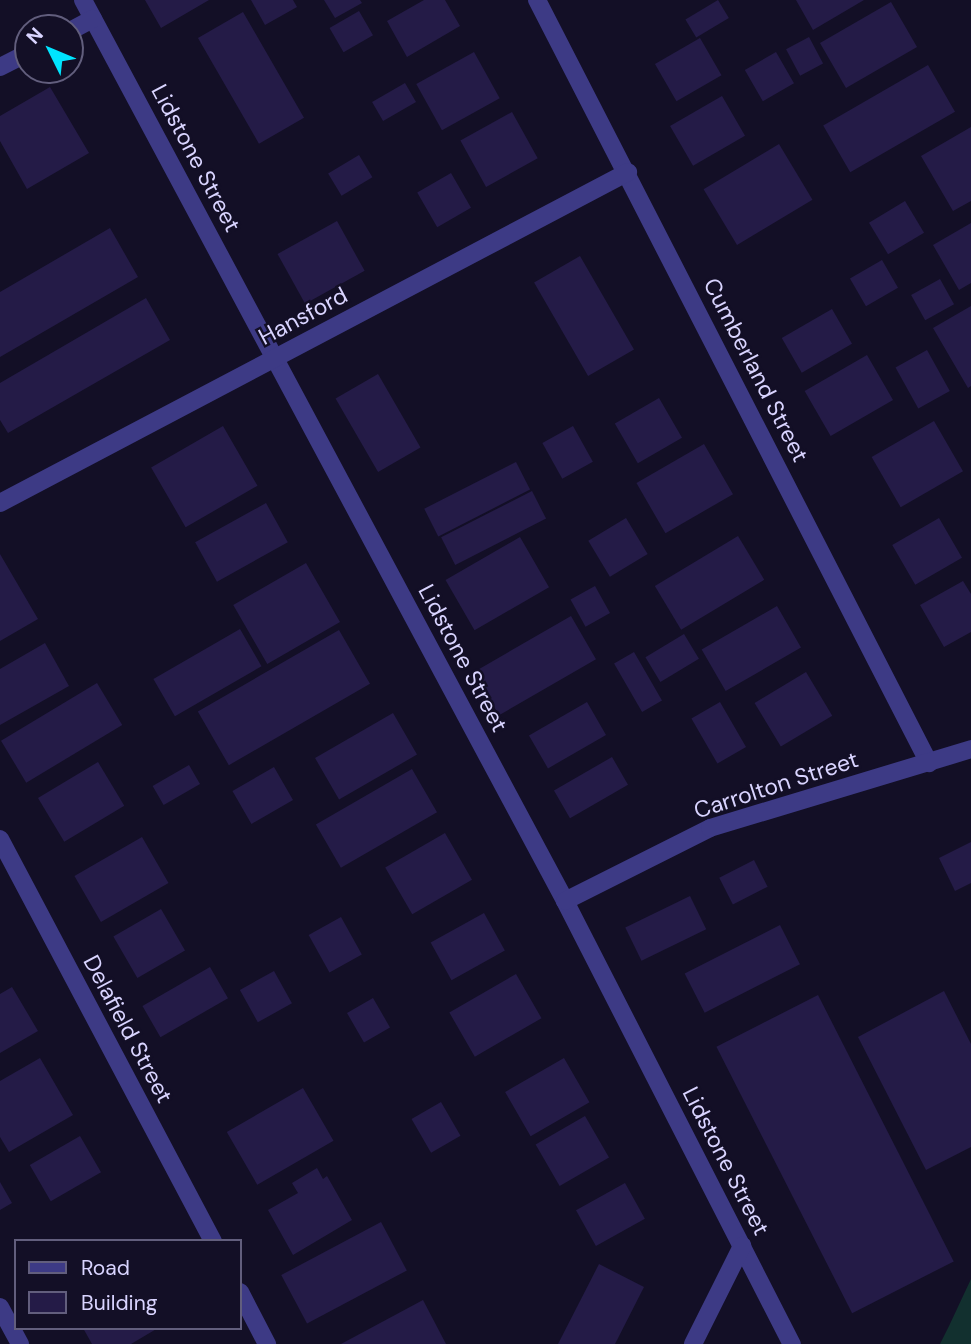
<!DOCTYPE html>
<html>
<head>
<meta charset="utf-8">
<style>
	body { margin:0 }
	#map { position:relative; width:971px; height:1344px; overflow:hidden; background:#130f26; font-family:"DM Sans",sans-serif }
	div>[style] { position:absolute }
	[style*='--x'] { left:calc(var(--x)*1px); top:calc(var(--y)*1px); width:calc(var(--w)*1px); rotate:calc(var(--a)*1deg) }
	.green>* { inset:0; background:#12302f }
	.building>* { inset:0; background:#241b47; transform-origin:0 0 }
	.minor>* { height:18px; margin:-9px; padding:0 9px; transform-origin:9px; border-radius:9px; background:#3d3a85 }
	span { translate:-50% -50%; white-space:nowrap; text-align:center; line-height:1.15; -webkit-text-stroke:5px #130f26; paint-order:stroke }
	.street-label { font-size:23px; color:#d9d4ff }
	.legend { position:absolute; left:14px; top:1239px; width:228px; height:91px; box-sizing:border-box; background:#130f26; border:2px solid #625e7d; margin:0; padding:9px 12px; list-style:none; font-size:21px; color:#d9d4ff }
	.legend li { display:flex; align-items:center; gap:14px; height:35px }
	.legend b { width:35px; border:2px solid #625e7d }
	.north { position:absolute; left:14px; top:14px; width:70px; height:70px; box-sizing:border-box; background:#130f26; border:2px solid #625e7d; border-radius:50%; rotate:313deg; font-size:19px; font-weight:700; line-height:28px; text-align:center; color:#d9d4ff }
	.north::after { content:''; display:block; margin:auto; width:24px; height:32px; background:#00e5ff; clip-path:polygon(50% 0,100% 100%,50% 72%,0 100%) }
</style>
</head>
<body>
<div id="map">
	<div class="green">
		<div style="clip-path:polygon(971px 1279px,971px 1344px,940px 1344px,949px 1326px)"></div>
	</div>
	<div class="building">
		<div style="clip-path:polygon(145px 0,209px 0,161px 28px)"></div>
		<div style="clip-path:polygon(251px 0,293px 0,297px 7px,265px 25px)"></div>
		<div style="clip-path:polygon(324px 0,360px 0,362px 3px,335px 18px)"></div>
		<div style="clip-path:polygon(424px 0,445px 0,460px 26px,407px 57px,387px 21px)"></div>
		<div style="left:718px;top:0;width:21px;height:38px;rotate:59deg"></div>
		<div style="clip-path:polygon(796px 0,864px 0,813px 30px)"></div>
		<div style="left:891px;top:2px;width:52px;height:82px;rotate:60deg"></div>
		<div style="left:359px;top:11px;width:28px;height:34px;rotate:60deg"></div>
		<div style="left:243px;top:12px;width:122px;height:52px;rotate:60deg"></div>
		<div style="left:809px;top:37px;width:30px;height:26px;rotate:62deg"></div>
		<div style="left:700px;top:38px;width:43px;height:52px;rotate:60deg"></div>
		<div style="left:474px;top:52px;width:53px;height:66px;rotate:61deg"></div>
		<div style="left:776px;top:52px;width:36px;height:36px;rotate:60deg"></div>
		<div style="left:928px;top:65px;width:54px;height:121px;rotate:60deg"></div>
		<div style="left:405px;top:83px;width:22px;height:38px;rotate:60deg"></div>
		<div style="clip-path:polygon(50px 87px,89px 153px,27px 189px,0 141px,0 116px)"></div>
		<div style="left:722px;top:96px;width:46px;height:60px;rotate:60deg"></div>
		<div style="left:512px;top:112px;width:53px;height:59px;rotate:61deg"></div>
		<div style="clip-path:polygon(971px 127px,971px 201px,953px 211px,921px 156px)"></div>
		<div style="left:779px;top:144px;width:65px;height:88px;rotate:59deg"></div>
		<div style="left:359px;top:155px;width:26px;height:36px;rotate:59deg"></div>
		<div style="left:451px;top:173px;width:40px;height:39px;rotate:60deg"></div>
		<div style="left:905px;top:201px;width:37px;height:42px;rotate:59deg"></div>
		<div style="left:337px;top:221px;width:57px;height:68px;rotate:61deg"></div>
		<div style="clip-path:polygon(971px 223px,971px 283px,959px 290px,933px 245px)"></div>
		<div style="clip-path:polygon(110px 228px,138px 277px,0 357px,0 292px)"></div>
		<div style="left:580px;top:256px;width:108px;height:53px;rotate:60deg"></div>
		<div style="left:882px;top:260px;width:32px;height:37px;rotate:60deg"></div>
		<div style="left:940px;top:279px;width:29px;height:33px;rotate:61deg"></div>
		<div style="clip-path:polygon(146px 298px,170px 340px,8px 433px,0 420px,0 383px)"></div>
		<div style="clip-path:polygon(971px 306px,971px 386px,968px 388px,933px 328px)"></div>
		<div style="left:832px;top:309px;width:40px;height:58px;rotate:60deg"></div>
		<div style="left:927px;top:350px;width:47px;height:36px;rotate:61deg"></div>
		<div style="left:867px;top:355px;width:52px;height:72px;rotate:60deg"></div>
		<div style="left:378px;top:374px;width:85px;height:49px;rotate:60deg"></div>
		<div style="left:659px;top:398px;width:46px;height:51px;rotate:60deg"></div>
		<div style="left:934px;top:421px;width:58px;height:72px;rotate:60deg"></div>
		<div style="left:223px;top:426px;width:69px;height:83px;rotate:60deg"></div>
		<div style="left:573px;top:426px;width:41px;height:35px;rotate:61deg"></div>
		<div style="left:704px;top:444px;width:58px;height:78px;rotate:60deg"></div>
		<div style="left:516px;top:462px;width:31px;height:103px;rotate:63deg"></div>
		<div style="left:532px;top:491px;width:31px;height:102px;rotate:63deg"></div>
		<div style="left:266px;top:503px;width:45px;height:81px;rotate:61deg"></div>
		<div style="left:626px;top:518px;width:42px;height:44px;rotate:59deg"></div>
		<div style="left:939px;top:518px;width:46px;height:54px;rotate:60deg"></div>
		<div style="left:738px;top:536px;width:51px;height:97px;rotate:59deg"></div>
		<div style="left:520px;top:537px;width:58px;height:86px;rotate:60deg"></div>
		<div style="clip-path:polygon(0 554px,38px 619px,0 641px)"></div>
		<div style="left:306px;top:563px;width:68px;height:84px;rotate:60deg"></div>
		<div style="clip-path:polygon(963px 581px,971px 594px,971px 632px,944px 647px,920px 605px)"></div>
		<div style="left:595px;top:586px;width:31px;height:28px;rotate:61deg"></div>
		<div style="left:777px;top:606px;width:48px;height:87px;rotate:60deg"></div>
		<div style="left:571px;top:616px;width:50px;height:112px;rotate:60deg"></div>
		<div style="left:240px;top:629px;width:43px;height:100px;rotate:60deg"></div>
		<div style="left:339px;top:630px;width:62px;height:163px;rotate:60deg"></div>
		<div style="left:684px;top:634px;width:29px;height:45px;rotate:59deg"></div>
		<div style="clip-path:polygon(45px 643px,69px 686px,0 725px,0 669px)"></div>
		<div style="left:634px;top:652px;width:56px;height:23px;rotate:60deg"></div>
		<div style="left:806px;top:672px;width:51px;height:60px;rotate:59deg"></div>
		<div style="left:97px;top:683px;width:49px;height:112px;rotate:59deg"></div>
		<div style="left:587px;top:702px;width:38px;height:67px;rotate:60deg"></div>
		<div style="left:720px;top:702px;width:52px;height:33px;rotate:60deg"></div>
		<div style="left:393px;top:713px;width:48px;height:90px;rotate:60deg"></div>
		<div style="left:612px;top:757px;width:32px;height:67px;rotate:60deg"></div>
		<div style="left:98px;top:762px;width:51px;height:70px;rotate:59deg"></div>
		<div style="left:189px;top:765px;width:22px;height:42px;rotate:60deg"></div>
		<div style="left:274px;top:767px;width:38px;height:48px;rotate:60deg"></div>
		<div style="left:412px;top:769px;width:50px;height:111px;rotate:60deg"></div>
		<div style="left:445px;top:833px;width:54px;height:69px;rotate:60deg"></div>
		<div style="left:142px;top:837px;width:53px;height:78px;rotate:60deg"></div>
		<div style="clip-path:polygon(971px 842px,971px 883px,955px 891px,939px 858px)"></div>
		<div style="left:754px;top:860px;width:30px;height:39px;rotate:63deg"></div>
		<div style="left:690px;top:896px;width:37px;height:72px;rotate:64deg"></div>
		<div style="left:161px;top:909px;width:48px;height:55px;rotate:60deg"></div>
		<div style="left:484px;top:913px;width:43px;height:61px;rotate:61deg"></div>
		<div style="left:341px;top:917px;width:43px;height:37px;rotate:61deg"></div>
		<div style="left:780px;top:925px;width:44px;height:107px;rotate:63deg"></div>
		<div style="left:210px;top:967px;width:36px;height:78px;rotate:60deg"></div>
		<div style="left:274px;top:971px;width:37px;height:39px;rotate:61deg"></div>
		<div style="left:516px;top:974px;width:51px;height:77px;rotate:60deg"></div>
		<div style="clip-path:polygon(12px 987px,38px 1031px,0 1053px,0 994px)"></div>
		<div style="clip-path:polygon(944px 991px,971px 1044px,971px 1147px,926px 1170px,858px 1037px)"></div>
		<div style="left:818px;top:995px;width:299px;height:114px;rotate:63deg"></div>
		<div style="left:373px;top:998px;width:34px;height:30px;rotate:60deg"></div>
		<div style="clip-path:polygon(40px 1058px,73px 1115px,9px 1152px,0 1137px,0 1081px)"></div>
		<div style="left:564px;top:1058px;width:51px;height:68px;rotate:60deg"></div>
		<div style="left:303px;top:1088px;width:61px;height:88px;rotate:60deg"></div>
		<div style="left:441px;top:1102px;width:39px;height:34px;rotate:60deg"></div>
		<div style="left:585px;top:1116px;width:48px;height:57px;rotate:60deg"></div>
		<div style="left:80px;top:1136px;width:42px;height:58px;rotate:60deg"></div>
		<div style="clip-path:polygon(317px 1168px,323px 1179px,327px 1176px,352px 1220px,293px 1255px,268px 1210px,298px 1193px,292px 1183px)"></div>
		<div style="clip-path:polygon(0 1182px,12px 1203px,0 1210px)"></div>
		<div style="left:625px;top:1183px;width:41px;height:56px;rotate:61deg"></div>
		<div style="left:381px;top:1222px;width:55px;height:113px;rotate:62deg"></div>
		<div style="clip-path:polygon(599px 1264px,644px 1287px,615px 1344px,558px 1344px)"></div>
		<div style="clip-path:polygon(423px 1300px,446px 1344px,341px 1344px)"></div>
		<div style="clip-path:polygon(83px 1328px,158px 1328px,131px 1344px,92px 1344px)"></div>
	</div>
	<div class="minor">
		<div style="--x:83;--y:0;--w:1022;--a:61.85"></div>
		<div style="--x:565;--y:901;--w:498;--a:62.9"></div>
		<div style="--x:537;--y:0;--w:858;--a:62.81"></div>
		<div style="--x:70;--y:31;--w:26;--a:-28"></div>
		<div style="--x:0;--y:67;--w:31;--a:-27"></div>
		<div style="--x:0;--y:503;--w:710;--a:-27.79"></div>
		<div style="--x:0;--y:839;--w:455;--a:62.1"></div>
		<div style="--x:565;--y:901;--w:162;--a:-26.7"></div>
		<div style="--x:710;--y:828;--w:273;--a:-16.8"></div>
		<div style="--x:240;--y:1292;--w:59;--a:62.6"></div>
		<div style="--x:0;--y:1307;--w:42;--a:61.6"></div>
		<div style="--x:693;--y:1344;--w:110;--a:-63.4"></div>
	</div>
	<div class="street-label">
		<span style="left:196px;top:158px;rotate:62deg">Lidstone Street</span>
		<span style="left:303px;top:316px;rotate:-28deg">Hansford</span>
		<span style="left:756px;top:370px;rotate:63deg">Cumberland Street</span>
		<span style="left:463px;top:658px;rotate:62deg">Lidstone Street</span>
		<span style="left:776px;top:785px;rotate:-18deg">Carrolton Street</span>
		<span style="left:128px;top:1029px;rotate:62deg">Delafield Street</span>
		<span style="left:726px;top:1161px;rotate:63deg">Lidstone Street</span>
	</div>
	<ul class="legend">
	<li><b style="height:9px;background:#3d3a85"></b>Road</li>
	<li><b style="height:19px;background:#241b47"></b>Building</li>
	</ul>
	<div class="north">N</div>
</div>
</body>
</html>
